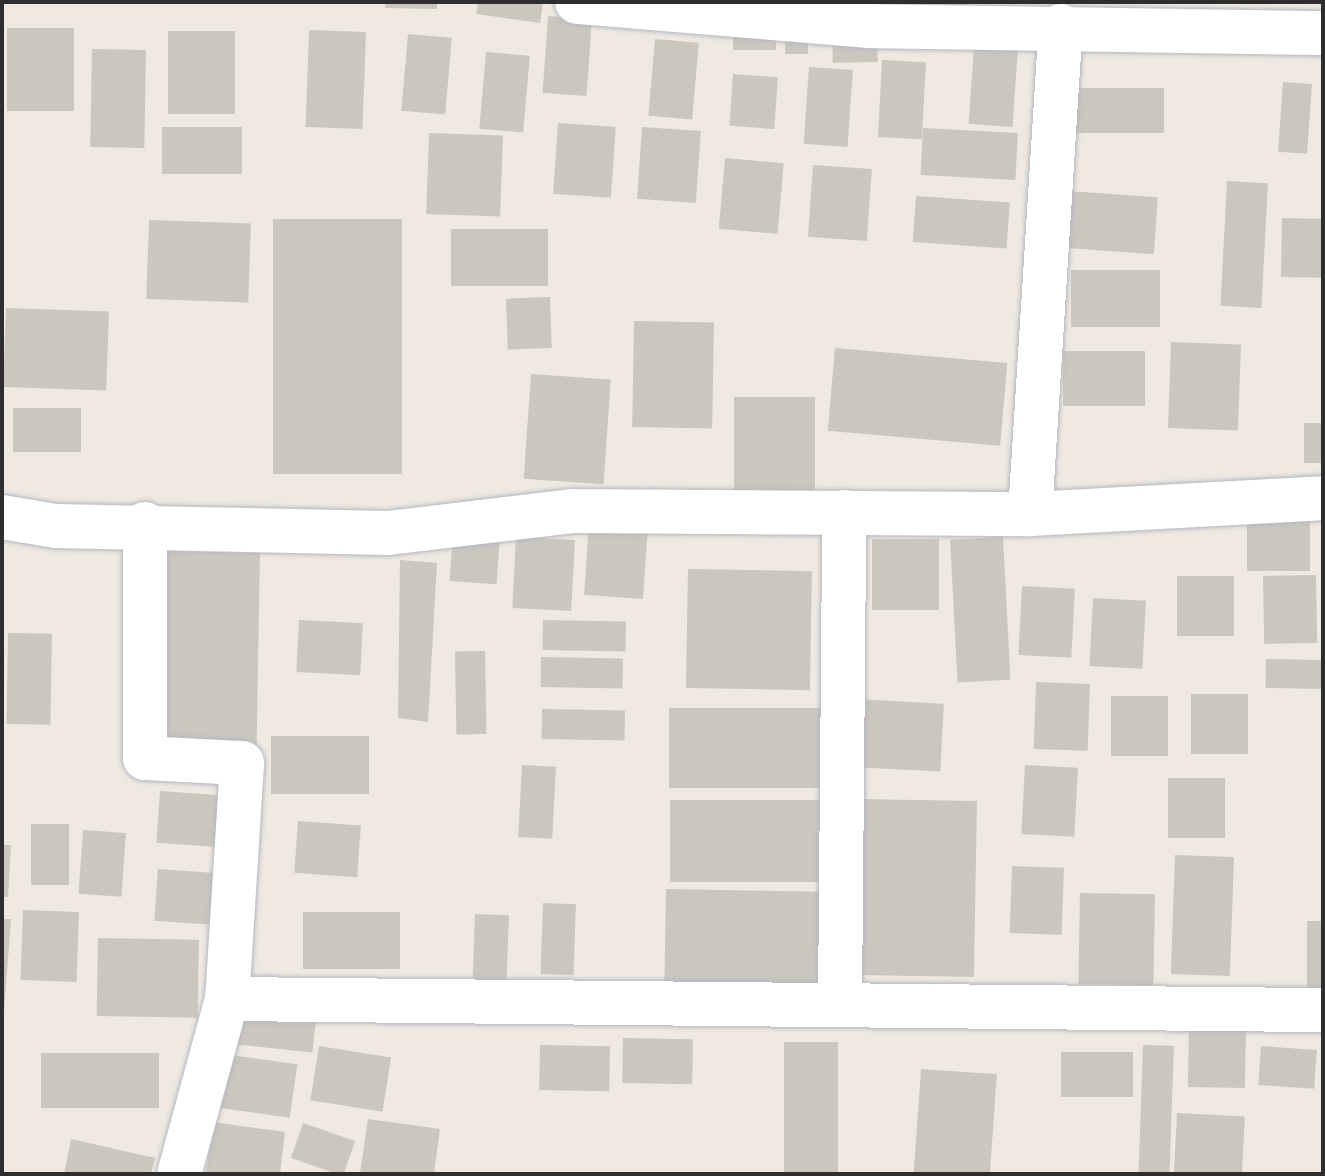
<!DOCTYPE html>
<html>
<head>
<meta charset="utf-8">
<style>
	body { margin:0 }
	#map { position:relative; width:1325px; height:1176px; overflow:hidden; background:#efe9e1; font-family:Ubuntu,sans-serif }
	div>[style] { position:absolute }
	[style*='--x'] { left:calc(var(--x)*1px); top:calc(var(--y)*1px); width:calc(var(--w)*1px); rotate:calc(var(--a)*1deg) }
	.building>* { inset:0; background:#cbc7bf; transform-origin:0 0 }
	.roads { filter:drop-shadow(0 0 2px #b4b7c1) drop-shadow(0 0 2px #b4b7c1) }
	.minor>* { height:44px; margin:-22px; padding:0 22px; transform-origin:22px; border-radius:22px; background:#fff }
	span { translate:-50% -50%; white-space:nowrap; text-align:center; line-height:1.15; -webkit-text-stroke:6px #fff; paint-order:stroke }
	.frame { position:absolute; inset:0; border:4px solid #2e2e2e; pointer-events:none }
</style>
</head>
<body>
<div id="map">
	<div class="building">
		<div style="clip-path:polygon(386px 2px,437px 2px,437px 9px,385px 8px)"></div>
		<div style="clip-path:polygon(478px 2px,543px 2px,540px 23px,476px 14px)"></div>
		<div style="left:733px;top:2px;width:43px;height:48px"></div>
		<div style="clip-path:polygon(941px 2px,968px 2px,968px 6px,941px 4px)"></div>
		<div style="left:785px;top:5px;width:23px;height:49px"></div>
		<div style="left:548px;top:16px;width:44px;height:77px;rotate:4deg"></div>
		<div style="left:877px;top:18px;width:44px;height:45px;rotate:89deg"></div>
		<div style="left:7px;top:28px;width:67px;height:83px"></div>
		<div style="left:309px;top:30px;width:57px;height:97px;rotate:2deg"></div>
		<div style="left:235px;top:31px;width:83px;height:67px;rotate:90deg"></div>
		<div style="left:408px;top:34px;width:44px;height:77px;rotate:5deg"></div>
		<div style="left:655px;top:39px;width:44px;height:77px;rotate:5deg"></div>
		<div style="left:974px;top:47px;width:44px;height:77px;rotate:4deg"></div>
		<div style="left:92px;top:49px;width:54px;height:98px;rotate:1deg"></div>
		<div style="left:486px;top:52px;width:44px;height:77px;rotate:5deg"></div>
		<div style="left:882px;top:60px;width:44px;height:77px;rotate:3deg"></div>
		<div style="left:809px;top:67px;width:44px;height:77px;rotate:4deg"></div>
		<div style="left:733px;top:74px;width:45px;height:52px;rotate:4deg"></div>
		<div style="left:1283px;top:82px;width:29px;height:70px;rotate:4deg"></div>
		<div style="left:1069px;top:88px;width:95px;height:45px"></div>
		<div style="left:558px;top:123px;width:58px;height:71px;rotate:4deg"></div>
		<div style="left:242px;top:127px;width:47px;height:80px;rotate:90deg"></div>
		<div style="left:642px;top:127px;width:59px;height:72px;rotate:4deg"></div>
		<div style="left:923px;top:128px;width:95px;height:47px;rotate:3deg"></div>
		<div style="left:429px;top:133px;width:74px;height:81px;rotate:2deg"></div>
		<div style="left:725px;top:158px;width:59px;height:71px;rotate:5deg"></div>
		<div style="left:813px;top:165px;width:59px;height:72px;rotate:4deg"></div>
		<div style="left:1227px;top:181px;width:41px;height:125px;rotate:3deg"></div>
		<div style="left:1068px;top:191px;width:90px;height:57px;rotate:4deg"></div>
		<div style="left:916px;top:196px;width:94px;height:46px;rotate:4deg"></div>
		<div style="left:1282px;top:218px;width:41px;height:59px;rotate:1deg"></div>
		<div style="left:273px;top:219px;width:129px;height:255px"></div>
		<div style="left:149px;top:220px;width:102px;height:79px;rotate:2deg"></div>
		<div style="left:451px;top:229px;width:97px;height:57px"></div>
		<div style="left:1071px;top:270px;width:89px;height:57px"></div>
		<div style="left:550px;top:297px;width:51px;height:44px;rotate:88deg"></div>
		<div style="left:6px;top:308px;width:103px;height:79px;rotate:2deg"></div>
		<div style="left:634px;top:321px;width:80px;height:106px;rotate:1deg"></div>
		<div style="left:1171px;top:342px;width:70px;height:86px;rotate:2deg"></div>
		<div style="left:835px;top:348px;width:173px;height:83px;rotate:5deg"></div>
		<div style="left:1063px;top:351px;width:82px;height:55px"></div>
		<div style="left:531px;top:374px;width:80px;height:105px;rotate:4deg"></div>
		<div style="left:734px;top:397px;width:81px;height:106px"></div>
		<div style="left:81px;top:408px;width:44px;height:68px;rotate:90deg"></div>
		<div style="left:1323px;top:423px;width:40px;height:19px;rotate:90deg"></div>
		<div style="left:1247px;top:521px;width:63px;height:50px"></div>
		<div style="left:589px;top:524px;width:59px;height:71px;rotate:4deg"></div>
		<div style="left:453px;top:533px;width:47px;height:48px;rotate:4deg"></div>
		<div style="left:516px;top:537px;width:59px;height:71px;rotate:3deg"></div>
		<div style="left:1003px;top:537px;width:143px;height:53px;rotate:87deg"></div>
		<div style="left:939px;top:539px;width:71px;height:67px;rotate:90deg"></div>
		<div style="left:160px;top:551px;width:100px;height:194px;rotate:1deg"></div>
		<div style="clip-path:polygon(400px 560px,437px 563px,428px 722px,398px 718px)"></div>
		<div style="left:688px;top:569px;width:124px;height:119px;rotate:1deg"></div>
		<div style="left:1316px;top:575px;width:68px;height:53px;rotate:89deg"></div>
		<div style="left:1234px;top:576px;width:60px;height:57px;rotate:90deg"></div>
		<div style="left:1022px;top:586px;width:53px;height:69px;rotate:3deg"></div>
		<div style="left:1093px;top:598px;width:53px;height:68px;rotate:3deg"></div>
		<div style="left:299px;top:620px;width:64px;height:52px;rotate:3deg"></div>
		<div style="left:543px;top:620px;width:83px;height:30px;rotate:1deg"></div>
		<div style="left:8px;top:633px;width:44px;height:91px;rotate:1deg"></div>
		<div style="left:485px;top:651px;width:83px;height:30px;rotate:89deg"></div>
		<div style="left:541px;top:657px;width:82px;height:30px;rotate:1deg"></div>
		<div style="left:1266px;top:659px;width:57px;height:29px;rotate:1deg"></div>
		<div style="left:1036px;top:682px;width:54px;height:67px;rotate:2deg"></div>
		<div style="left:1248px;top:694px;width:60px;height:57px;rotate:90deg"></div>
		<div style="left:1168px;top:696px;width:60px;height:57px;rotate:90deg"></div>
		<div style="left:855px;top:699px;width:89px;height:68px;rotate:3deg"></div>
		<div style="left:669px;top:708px;width:156px;height:80px"></div>
		<div style="left:542px;top:709px;width:83px;height:30px;rotate:1deg"></div>
		<div style="left:271px;top:736px;width:98px;height:58px"></div>
		<div style="left:522px;top:765px;width:34px;height:72px;rotate:3deg"></div>
		<div style="left:1025px;top:765px;width:53px;height:69px;rotate:3deg"></div>
		<div style="left:1168px;top:778px;width:57px;height:60px"></div>
		<div style="left:160px;top:791px;width:64px;height:52px;rotate:4deg"></div>
		<div style="left:859px;top:799px;width:118px;height:176px;rotate:1deg"></div>
		<div style="left:670px;top:800px;width:157px;height:82px"></div>
		<div style="left:298px;top:821px;width:63px;height:52px;rotate:4deg"></div>
		<div style="left:31px;top:824px;width:38px;height:61px"></div>
		<div style="left:83px;top:830px;width:43px;height:64px;rotate:4deg"></div>
		<div style="clip-path:polygon(2px 845px,11px 845px,8px 897px,2px 897px)"></div>
		<div style="left:1175px;top:855px;width:59px;height:119px;rotate:2deg"></div>
		<div style="left:1012px;top:866px;width:52px;height:67px;rotate:2deg"></div>
		<div style="left:158px;top:869px;width:64px;height:52px;rotate:4deg"></div>
		<div style="left:666px;top:889px;width:162px;height:106px;rotate:1deg"></div>
		<div style="left:1080px;top:893px;width:75px;height:91px;rotate:1deg"></div>
		<div style="left:543px;top:903px;width:33px;height:71px;rotate:2deg"></div>
		<div style="left:23px;top:910px;width:56px;height:70px;rotate:2deg"></div>
		<div style="left:303px;top:912px;width:97px;height:57px"></div>
		<div style="left:475px;top:914px;width:34px;height:71px;rotate:2deg"></div>
		<div style="clip-path:polygon(2px 919px,11px 919px,4px 1012px,2px 1012px)"></div>
		<div style="left:1307px;top:921px;width:16px;height:69px"></div>
		<div style="left:98px;top:938px;width:101px;height:78px;rotate:1deg"></div>
		<div style="left:234px;top:1014px;width:82px;height:30px;rotate:6deg"></div>
		<div style="left:1189px;top:1022px;width:57px;height:65px;rotate:1deg"></div>
		<div style="left:623px;top:1038px;width:70px;height:45px;rotate:1deg"></div>
		<div style="left:784px;top:1042px;width:54px;height:132px"></div>
		<div style="left:540px;top:1045px;width:70px;height:45px;rotate:1deg"></div>
		<div style="left:1143px;top:1045px;width:31px;height:130px;rotate:2deg"></div>
		<div style="left:319px;top:1046px;width:73px;height:55px;rotate:9deg"></div>
		<div style="left:1261px;top:1046px;width:56px;height:39px;rotate:4deg"></div>
		<div style="left:1061px;top:1052px;width:72px;height:45px"></div>
		<div style="left:41px;top:1053px;width:118px;height:55px"></div>
		<div style="left:224px;top:1054px;width:74px;height:54px;rotate:8deg"></div>
		<div style="left:921px;top:1069px;width:76px;height:105px;rotate:4deg"></div>
		<div style="left:1177px;top:1113px;width:68px;height:61px;rotate:3deg"></div>
		<div style="clip-path:polygon(368px 1119px,440px 1129px,434px 1174px,360px 1173px)"></div>
		<div style="clip-path:polygon(213px 1122px,285px 1132px,280px 1174px,206px 1174px)"></div>
		<div style="left:303px;top:1123px;width:55px;height:37px;rotate:19deg"></div>
		<div style="clip-path:polygon(71px 1139px,155px 1158px,151px 1174px,64px 1174px)"></div>
	</div>
	<div class="roads">
		<div class="minor">
			<div style="--x:577;--y:2;--w:293;--a:4.7"></div>
			<div style="--x:869;--y:26;--w:454;--a:0.9"></div>
			<div style="--x:1030;--y:514;--w:489;--a:-86.4"></div>
			<div style="--x:2;--y:517;--w:55;--a:9.5"></div>
			<div style="--x:56;--y:526;--w:332;--a:1.2"></div>
			<div style="--x:388;--y:533;--w:185;--a:-6.8"></div>
			<div style="--x:572;--y:511;--w:458;--a:0.4"></div>
			<div style="--x:1030;--y:514;--w:293;--a:-3.1"></div>
			<div style="--x:145;--y:524;--w:234;--a:90"></div>
			<div style="--x:145;--y:758;--w:97;--a:3"></div>
			<div style="--x:242;--y:763;--w:236;--a:93.6"></div>
			<div style="--x:227;--y:999;--w:181;--a:105.3"></div>
			<div style="--x:227;--y:999;--w:1096;--a:0.58"></div>
			<div style="--x:840;--y:1005;--w:493;--a:-89.5"></div>
		</div>
	</div>
	<div class="frame"></div>
</div>
</body>
</html>
